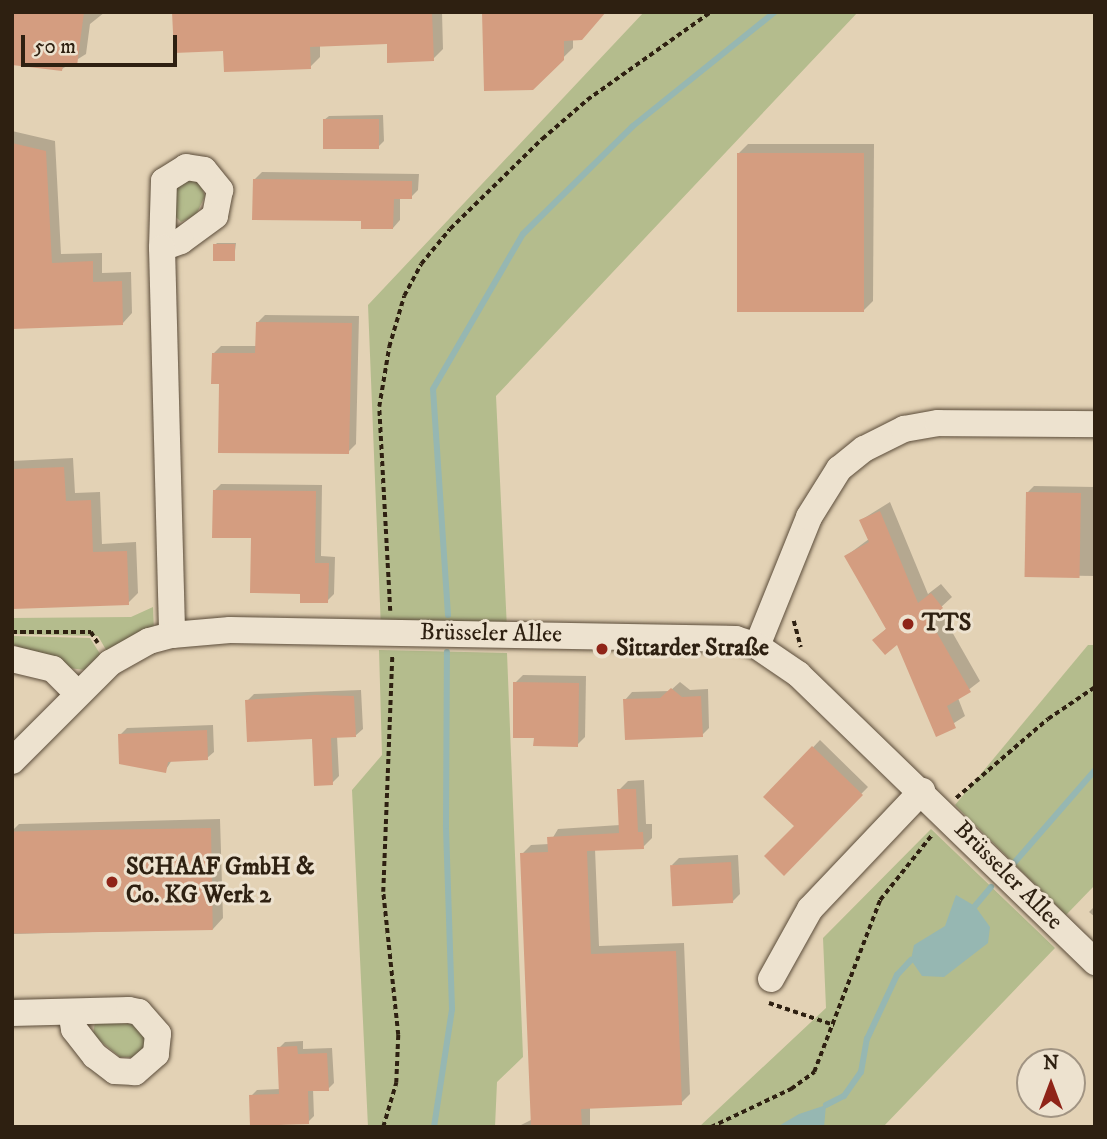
<!DOCTYPE html>
<html>
<head>
<meta charset="utf-8">
<style>
	body { margin:0 }
	#map { position:relative; width:1107px; height:1139px; overflow:hidden; background:#e3d2b5; font-family:"IM FELL DW Pica",serif }
	div>[style] { position:absolute }
	[style*='--x'] { left:calc(var(--x)*1px); top:calc(var(--y)*1px); width:calc(var(--w)*1px); rotate:calc(var(--a)*1deg) }
	.green>* { inset:0; background:#b4bc8d }
	.water>* { inset:0; background:#96b7b2 }
	.shadow>* { inset:0; background:#0003 }
	.stream>* { height:6px; margin:-3px; padding:0 3px; transform-origin:3px; border-radius:3px; background:#96b7b2 }
	.building>* { inset:0; background:#d49d80; transform-origin:0 0 }
	.path>* { height:3.5px; margin-top:-1.75px; transform-origin:0; background:repeating-linear-gradient(90deg,#2e2011 0 5px,transparent 0 8.5px) }
	.roads { filter:drop-shadow(0 0 2px #5b4c3a) drop-shadow(0 0 2px #5b4c3a) }
	.minor>* { height:26px; margin:-13px; padding:0 13px; transform-origin:13px; border-radius:13px; background:#ede2cf }
	.dots>* { width:19px; height:19px; translate:-50% -50%; box-sizing:border-box; border:4px solid #ede2cf; border-radius:50% }
	span { translate:-50% -50%; white-space:nowrap; text-align:center; line-height:1.15; -webkit-text-stroke:6px #ede2cf; paint-order:stroke }
	.poi-label { font-size:24px; color:#2e2011; font-weight:700 }
	.left { translate:0 -50%; text-align:left }
	.street-label { font-size:24px; color:#2e2011 }
	.frame { position:absolute; inset:0; border:14px solid #2e2011; pointer-events:none }
	.north { position:absolute; left:1016px; top:1048px; width:70px; height:70px; box-sizing:border-box; background:#ede2cf; border:2px solid #a19483; border-radius:50%; rotate:0deg; font-size:19px; font-weight:700; line-height:28px; text-align:center; color:#2e2011 }
	.north::after { content:''; display:block; margin:auto; width:24px; height:32px; background:#8f2418; clip-path:polygon(50% 0,100% 100%,50% 72%,0 100%) }
	.scale { position:absolute; left:21px; top:35px; width:156px; height:32px; box-sizing:border-box; border:4px solid #2e2011; border-top:0; padding-left:9px; font-size:21px; line-height:24px; white-space:nowrap; color:#2e2011; -webkit-text-stroke:5px #ede2cf; paint-order:stroke }
</style>
</head>
<body>
<div id="map">
	<div class="green">
		<div style="clip-path:polygon(644px 12px,858px 12px,496px 396px,507px 629px,381px 629px,368px 305px)"></div>
		<div style="clip-path:polygon(181px 179px,199px 181px,205px 196px,196px 215px,181px 222px,174px 215px,172px 192px)"></div>
		<div style="clip-path:polygon(153px 607px,154px 633px,109px 655px,98px 636px,12px 634px,12px 618px,131px 617px)"></div>
		<div style="clip-path:polygon(12px 636px,90px 638px,104px 660px,85px 670px,69px 668px,12px 644px)"></div>
		<div style="clip-path:polygon(1088px 645px,1095px 645px,1095px 885px,1066px 915px,955px 805px)"></div>
		<div style="clip-path:polygon(379px 650px,507px 653px,523px 1057px,497px 1082px,495px 1127px,368px 1127px,352px 790px,382px 755px)"></div>
		<div style="clip-path:polygon(931px 829px,1055px 948px,883px 1127px,699px 1127px,826px 1008px,823px 938px)"></div>
		<div style="clip-path:polygon(95px 1022px,135px 1024px,146px 1036px,145px 1057px,120px 1057px,93px 1035px)"></div>
	</div>
	<div class="water">
		<div style="clip-path:polygon(956px 895px,975px 906px,990px 927px,988px 943px,944px 977px,922px 976px,911px 960px,914px 945px,945px 926px)"></div>
		<div style="clip-path:polygon(826px 1105px,824px 1127px,777px 1127px,799px 1114px)"></div>
	</div>
	<div class="shadow">
		<div style="clip-path:polygon(12px 12px,105px 12px,90px 24px,86px 54px,62px 69px)"></div>
		<div style="clip-path:polygon(174px 12px,442px 12px,443px 49px,433px 59px,388px 42px,320px 45px,320px 57px,310px 67px,225px 49px)"></div>
		<div style="clip-path:polygon(484px 12px,573px 39px,573px 48px,532px 88px)"></div>
		<div style="clip-path:polygon(383px 115px,384px 141px,379px 146px,324px 120px,329px 116px)"></div>
		<div style="clip-path:polygon(12px 131px,55px 141px,61px 254px,102px 253px,102px 273px,131px 272px,132px 313px,123px 323px,12px 327px)"></div>
		<div style="clip-path:polygon(748px 144px,874px 144px,873px 301px,863px 311px,738px 154px)"></div>
		<div style="clip-path:polygon(262px 172px,419px 174px,418px 190px,411px 197px,400px 197px,400px 220px,393px 228px,254px 180px)"></div>
		<div style="clip-path:polygon(236px 243px,234px 259px,215px 245px,217px 243px)"></div>
		<div style="clip-path:polygon(265px 315px,359px 316px,356px 444px,348px 452px,221px 382px,213px 354px,221px 346px,257px 346px,257px 323px)"></div>
		<div style="clip-path:polygon(73px 458px,75px 493px,100px 492px,102px 544px,136px 542px,138px 593px,128px 603px,12px 608px,12px 461px)"></div>
		<div style="clip-path:polygon(221px 484px,322px 485px,321px 556px,335px 557px,334px 594px,327px 601px,302px 592px,215px 490px)"></div>
		<div style="clip-path:polygon(1034px 486px,1095px 487px,1095px 576px,1026px 575px,1027px 493px)"></div>
		<div style="clip-path:polygon(890px 502px,928px 594px,941px 584px,952px 597px,939px 609px,980px 681px,958px 698px,965px 716px,937px 734px,898px 642px,874px 640px,887px 628px,846px 556px,869px 539px,861px 520px)"></div>
		<div style="clip-path:polygon(523px 675px,586px 676px,585px 737px,577px 745px,535px 736px,515px 683px)"></div>
		<div style="clip-path:polygon(680px 682px,690px 690px,708px 689px,709px 728px,702px 735px,625px 700px,632px 692px,670px 691px)"></div>
		<div style="clip-path:polygon(361px 690px,363px 729px,355px 736px,337px 736px,339px 776px,332px 783px,314px 737px,247px 701px,254px 694px)"></div>
		<div style="clip-path:polygon(213px 725px,214px 752px,207px 758px,172px 760px,165px 771px,120px 735px,127px 728px)"></div>
		<div style="clip-path:polygon(820px 740px,868px 787px,784px 873px,796px 826px,766px 797px)"></div>
		<div style="clip-path:polygon(644px 780px,646px 824px,652px 824px,652px 838px,643px 847px,595px 849px,599px 946px,684px 943px,690px 1094px,681px 1103px,590px 1107px,590px 1127px,517px 1127px,533px 1119px,522px 854px,531px 845px,549px 844px,558px 829px,620px 825px,619px 790px,628px 781px)"></div>
		<div style="clip-path:polygon(220px 819px,223px 918px,213px 929px,12px 934px,12px 831px,19px 824px)"></div>
		<div style="clip-path:polygon(738px 855px,740px 894px,732px 902px,672px 865px,679px 858px)"></div>
		<div style="clip-path:polygon(1095px 906px,1095px 917px,1089px 912px)"></div>
		<div style="clip-path:polygon(303px 1041px,303px 1049px,332px 1048px,334px 1083px,328px 1089px,313px 1089px,314px 1116px,308px 1122px,252px 1127px,251px 1096px,257px 1090px,280px 1089px,279px 1048px,285px 1042px)"></div>
	</div>
	<div class="stream">
		<div style="--x:448;--y:615;--w:226;--a:-93.8"></div>
		<div style="--x:433;--y:389;--w:179;--a:-59.9"></div>
		<div style="--x:523;--y:234;--w:154;--a:-44.5"></div>
		<div style="--x:633;--y:126;--w:182;--a:-38.8"></div>
		<div style="--x:1014;--y:863;--w:123;--a:-48.9"></div>
		<div style="--x:975;--y:906;--w:25;--a:-50"></div>
		<div style="--x:826;--y:1105;--w:20;--a:-27"></div>
		<div style="--x:844;--y:1096;--w:29;--a:-55"></div>
		<div style="--x:861;--y:1072;--w:34;--a:-80"></div>
		<div style="--x:867;--y:1039;--w:71;--a:-64.9"></div>
		<div style="--x:897;--y:975;--w:21;--a:-47"></div>
		<div style="--x:434;--y:1127;--w:119;--a:-81.3"></div>
		<div style="--x:452;--y:1009;--w:183;--a:-91.9"></div>
		<div style="--x:446;--y:826;--w:174;--a:-89.7"></div>
	</div>
	<div class="building">
		<div style="clip-path:polygon(12px 12px,84px 12px,77px 66px,63px 65px,62px 71px,12px 65px)"></div>
		<div style="clip-path:polygon(172px 12px,432px 12px,434px 61px,387px 63px,387px 44px,310px 47px,311px 69px,224px 72px,223px 51px,174px 53px)"></div>
		<div style="clip-path:polygon(482px 12px,606px 12px,582px 40px,564px 41px,564px 60px,533px 90px,484px 91px)"></div>
		<div style="left:323px;top:119px;width:56px;height:30px"></div>
		<div style="clip-path:polygon(12px 143px,46px 151px,52px 263px,93px 261px,93px 282px,122px 281px,123px 325px,12px 329px)"></div>
		<div style="left:737px;top:153px;width:127px;height:159px"></div>
		<div style="clip-path:polygon(253px 179px,412px 181px,412px 199px,394px 199px,393px 229px,361px 229px,361px 221px,252px 220px)"></div>
		<div style="left:213px;top:244px;width:22px;height:17px"></div>
		<div style="clip-path:polygon(256px 322px,352px 323px,349px 454px,218px 453px,219px 384px,211px 384px,212px 353px,255px 353px)"></div>
		<div style="clip-path:polygon(64px 467px,66px 501px,91px 500px,93px 552px,127px 551px,129px 605px,12px 609px,12px 469px)"></div>
		<div style="clip-path:polygon(213px 490px,316px 491px,315px 563px,329px 563px,328px 603px,300px 603px,300px 594px,250px 593px,251px 538px,212px 538px)"></div>
		<div style="left:1026px;top:492px;width:55px;height:85px;rotate:1deg"></div>
		<div style="clip-path:polygon(880px 511px,918px 603px,931px 593px,943px 608px,929px 619px,971px 692px,947px 706px,956px 728px,936px 737px,897px 645px,885px 655px,872px 640px,886px 629px,844px 556px,869px 542px,859px 520px)"></div>
		<div style="clip-path:polygon(513px 682px,579px 683px,578px 747px,533px 746px,534px 738px,513px 738px)"></div>
		<div style="clip-path:polygon(671px 688px,682px 697px,701px 696px,703px 737px,625px 740px,623px 699px,660px 698px)"></div>
		<div style="clip-path:polygon(315px 695px,354px 696px,356px 737px,331px 738px,333px 785px,314px 786px,312px 739px,247px 742px,245px 700px)"></div>
		<div style="clip-path:polygon(207px 730px,208px 760px,168px 762px,166px 773px,119px 764px,118px 734px)"></div>
		<div style="clip-path:polygon(812px 746px,863px 795px,784px 876px,764px 856px,794px 826px,763px 797px)"></div>
		<div style="clip-path:polygon(617px 789px,636px 789px,638px 832px,643px 832px,644px 849px,587px 851px,591px 954px,676px 951px,682px 1105px,581px 1109px,582px 1127px,531px 1127px,520px 853px,548px 852px,547px 837px,619px 833px)"></div>
		<div style="left:211px;top:828px;width:102px;height:199px;rotate:89deg"></div>
		<div style="left:731px;top:862px;width:41px;height:61px;rotate:87deg"></div>
		<div style="clip-path:polygon(297px 1046px,298px 1054px,327px 1053px,329px 1091px,308px 1091px,309px 1124px,250px 1126px,249px 1095px,279px 1094px,277px 1047px)"></div>
	</div>
	<div class="path">
		<div style="--x:390;--y:611;--w:204;--a:-93.1"></div>
		<div style="--x:379;--y:407;--w:61;--a:-80.5"></div>
		<div style="--x:389;--y:347;--w:53;--a:-73.6"></div>
		<div style="--x:404;--y:296;--w:36;--a:-62"></div>
		<div style="--x:421;--y:264;--w:45;--a:-50.4"></div>
		<div style="--x:450;--y:229;--w:129;--a:-44.4"></div>
		<div style="--x:542;--y:139;--w:60;--a:-40.9"></div>
		<div style="--x:587;--y:100;--w:152;--a:-35.4"></div>
		<div style="--x:794;--y:621;--w:27;--a:75"></div>
		<div style="--x:12;--y:632;--w:79;--a:0"></div>
		<div style="--x:91;--y:632;--w:13;--a:58"></div>
		<div style="--x:956;--y:798;--w:121;--a:-40.7"></div>
		<div style="--x:1048;--y:719;--w:57;--a:-34.2"></div>
		<div style="--x:769;--y:1003;--w:69;--a:18.7"></div>
		<div style="--x:383;--y:1127;--w:46;--a:-73.5"></div>
		<div style="--x:396;--y:1083;--w:48;--a:-87.6"></div>
		<div style="--x:398;--y:1035;--w:144;--a:-96"></div>
		<div style="--x:383;--y:892;--w:235;--a:-87.8"></div>
		<div style="--x:711;--y:1127;--w:89;--a:-25.4"></div>
		<div style="--x:791;--y:1089;--w:29;--a:-36"></div>
		<div style="--x:814;--y:1072;--w:184;--a:-69"></div>
		<div style="--x:880;--y:900;--w:82;--a:-51.4"></div>
	</div>
	<div class="roads">
		<div class="minor">
			<div style="--x:162;--y:248;--w:67;--a:-88.3"></div>
			<div style="--x:164;--y:181;--w:26;--a:-32"></div>
			<div style="--x:186;--y:167;--w:18;--a:9"></div>
			<div style="--x:204;--y:170;--w:26;--a:51"></div>
			<div style="--x:220;--y:190;--w:26;--a:101"></div>
			<div style="--x:215;--y:216;--w:42;--a:143.7"></div>
			<div style="--x:181;--y:241;--w:20;--a:160"></div>
			<div style="--x:162;--y:248;--w:387;--a:88.5"></div>
			<div style="--x:757;--y:646;--w:139;--a:-68"></div>
			<div style="--x:809;--y:517;--w:57;--a:-58"></div>
			<div style="--x:839;--y:469;--w:32;--a:-39"></div>
			<div style="--x:864;--y:449;--w:45;--a:-26.6"></div>
			<div style="--x:904;--y:429;--w:35;--a:-10"></div>
			<div style="--x:938;--y:423;--w:157;--a:0.4"></div>
			<div style="--x:12;--y:659;--w:42;--a:13.7"></div>
			<div style="--x:53;--y:669;--w:34;--a:45"></div>
			<div style="--x:12;--y:761;--w:139;--a:-45"></div>
			<div style="--x:110;--y:663;--w:45;--a:-29.4"></div>
			<div style="--x:149;--y:641;--w:24;--a:-15"></div>
			<div style="--x:172;--y:635;--w:58;--a:-4.9"></div>
			<div style="--x:230;--y:630;--w:506;--a:1.02"></div>
			<div style="--x:736;--y:639;--w:22;--a:18"></div>
			<div style="--x:757;--y:646;--w:50;--a:34.3"></div>
			<div style="--x:798;--y:674;--w:414;--a:44.1"></div>
			<div style="--x:771;--y:979;--w:80;--a:-60.9"></div>
			<div style="--x:810;--y:909;--w:163;--a:-46.5"></div>
			<div style="--x:12;--y:1013;--w:117;--a:-1.5"></div>
			<div style="--x:129;--y:1010;--w:10;--a:11"></div>
			<div style="--x:139;--y:1012;--w:29;--a:49"></div>
			<div style="--x:158;--y:1034;--w:20;--a:96"></div>
			<div style="--x:156;--y:1054;--w:28;--a:139"></div>
			<div style="--x:135;--y:1072;--w:20;--a:-177"></div>
			<div style="--x:115;--y:1071;--w:25;--a:-143"></div>
			<div style="--x:95;--y:1056;--w:34;--a:-128"></div>
			<div style="--x:74;--y:1029;--w:17;--a:-100"></div>
		</div>
	</div>
	<div class="dots">
		<div style="left:908px;top:624px;background:#8f2418"></div>
		<div style="left:602px;top:649px;background:#8f2418"></div>
		<div style="left:112px;top:882px;background:#8f2418"></div>
	</div>
	<div class="poi-label">
		<span class="left" style="left:922px;top:624px">TTS</span>
		<span class="left" style="left:616px;top:649px">Sittarder Straße</span>
		<span class="left" style="left:126px;top:882px">SCHAAF GmbH &amp;<br>Co. KG Werk 2</span>
	</div>
	<div class="street-label">
		<span style="left:491px;top:634px;rotate:1deg">Brüsseler Allee</span>
		<span style="left:1008px;top:876px;rotate:45deg">Brüsseler Allee</span>
	</div>
	<div class="frame"></div>
	<div class="north">N</div>
	<div class="scale">50 m</div>
</div>
</body>
</html>
